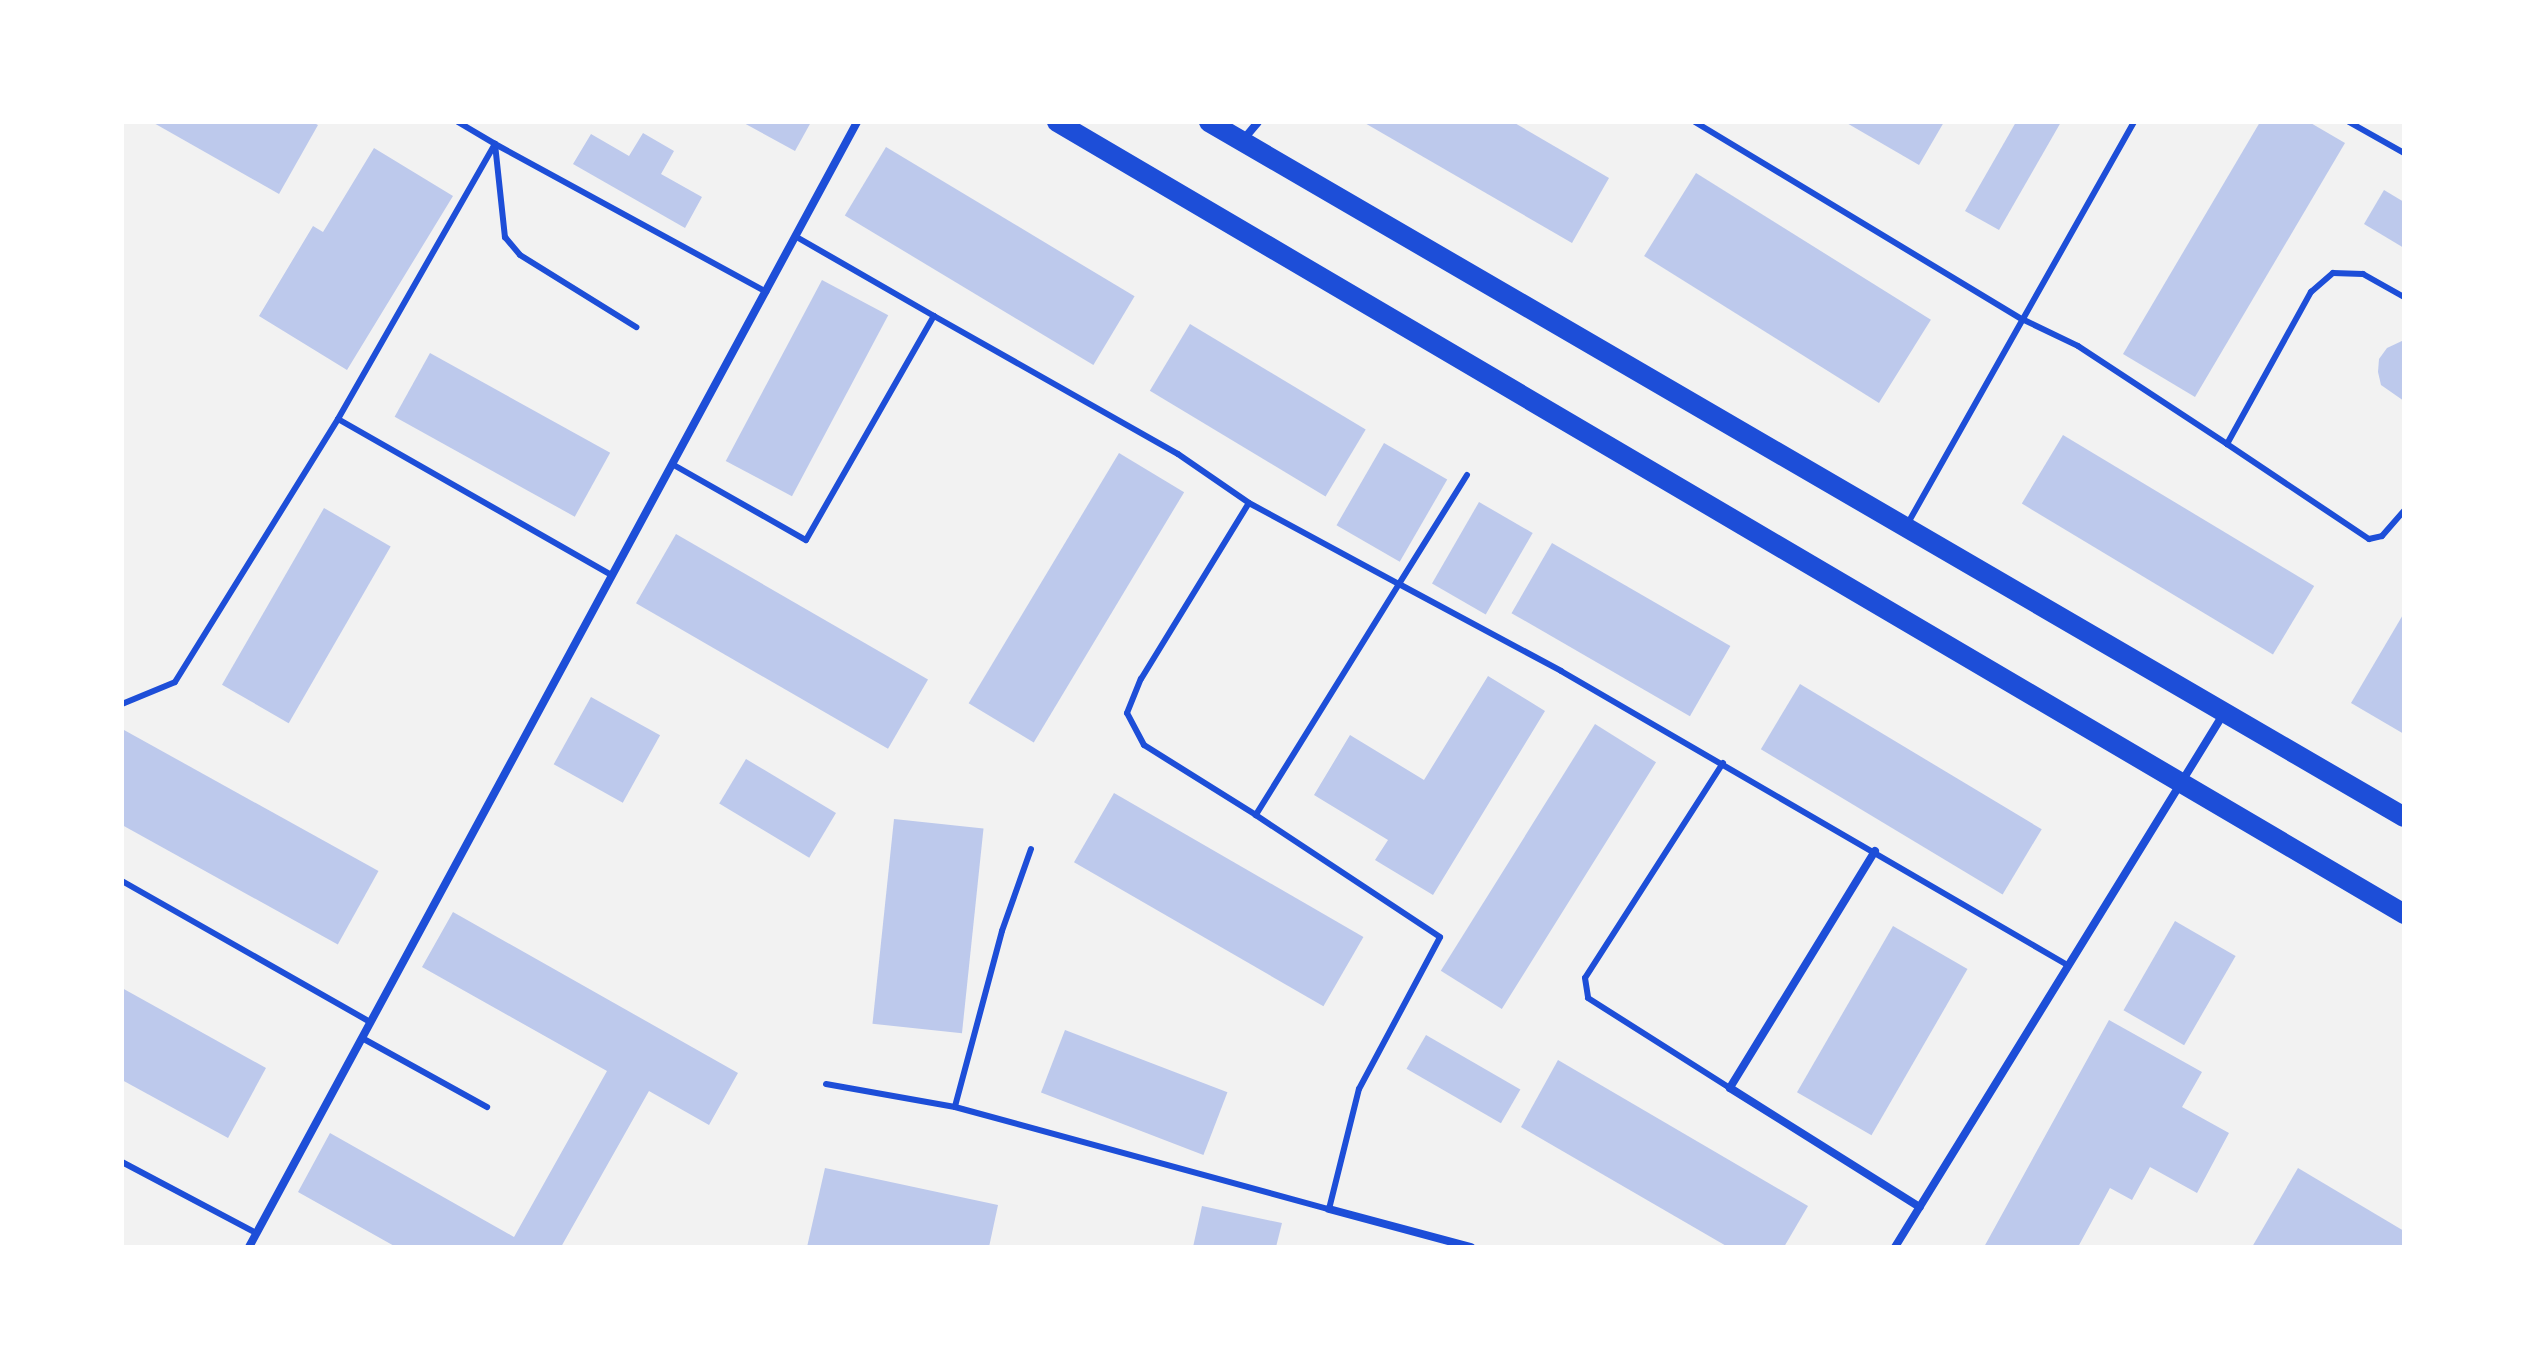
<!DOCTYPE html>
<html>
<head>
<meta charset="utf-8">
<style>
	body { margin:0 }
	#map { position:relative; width:2526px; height:1369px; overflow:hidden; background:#f2f2f2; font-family:Ubuntu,sans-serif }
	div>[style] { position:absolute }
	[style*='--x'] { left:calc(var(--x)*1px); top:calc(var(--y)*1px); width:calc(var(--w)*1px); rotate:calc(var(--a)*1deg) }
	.building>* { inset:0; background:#bdc9ec; transform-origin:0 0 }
	.service>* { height:6px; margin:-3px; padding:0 3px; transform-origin:3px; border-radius:3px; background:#1d4ed8 }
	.minor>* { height:8px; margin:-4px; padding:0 4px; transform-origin:4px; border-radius:4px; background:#1d4ed8 }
	.primary>* { height:20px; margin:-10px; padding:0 10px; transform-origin:10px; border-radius:10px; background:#1d4ed8 }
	span { translate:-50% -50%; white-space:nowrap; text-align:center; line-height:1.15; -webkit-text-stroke:8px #fff; paint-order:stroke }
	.frame { position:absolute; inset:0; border:124px solid #fff; pointer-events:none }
</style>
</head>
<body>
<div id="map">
	<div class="building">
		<div style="clip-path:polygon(152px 122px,312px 122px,318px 125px,279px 194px)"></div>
		<div style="clip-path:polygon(742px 122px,811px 122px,795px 151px)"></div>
		<div style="clip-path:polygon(1363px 122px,1513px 122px,1609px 178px,1572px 243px)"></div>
		<div style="clip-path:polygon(1845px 122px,1944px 122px,1919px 165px)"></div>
		<div style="clip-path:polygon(2016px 122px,2061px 122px,1999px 230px,1965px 211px)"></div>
		<div style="clip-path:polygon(2260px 122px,2309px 122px,2345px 143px,2195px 397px,2123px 354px)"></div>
		<div style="clip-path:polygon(643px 133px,674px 151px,661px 174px,702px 197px,685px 228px,573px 164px,591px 134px,629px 156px)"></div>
		<div style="left:886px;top:147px;width:290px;height:80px;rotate:31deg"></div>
		<div style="clip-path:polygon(374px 148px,453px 196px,347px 370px,259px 316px,313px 226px,323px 232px)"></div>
		<div style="left:1696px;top:173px;width:277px;height:98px;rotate:32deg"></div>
		<div style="clip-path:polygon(2384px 190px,2404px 202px,2404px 248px,2364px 224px)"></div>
		<div style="left:822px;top:280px;width:75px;height:205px;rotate:28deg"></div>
		<div style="left:1190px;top:324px;width:205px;height:78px;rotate:31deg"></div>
		<div style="clip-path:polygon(2404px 340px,2404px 401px,2381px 385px,2378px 372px,2379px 359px,2387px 348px)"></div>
		<div style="left:430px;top:353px;width:206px;height:73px;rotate:29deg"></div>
		<div style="left:2063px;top:435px;width:293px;height:80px;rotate:31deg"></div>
		<div style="left:1384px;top:443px;width:73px;height:95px;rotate:30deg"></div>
		<div style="left:1119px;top:453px;width:76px;height:292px;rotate:31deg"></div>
		<div style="left:1479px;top:502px;width:62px;height:94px;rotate:30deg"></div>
		<div style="left:324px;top:508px;width:77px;height:204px;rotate:30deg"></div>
		<div style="left:676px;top:534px;width:291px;height:80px;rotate:30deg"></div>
		<div style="left:1552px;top:543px;width:206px;height:81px;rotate:30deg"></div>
		<div style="clip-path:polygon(2404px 613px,2404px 734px,2351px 703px)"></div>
		<div style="clip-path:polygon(1488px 676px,1545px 711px,1433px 895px,1375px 860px,1388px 840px,1314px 795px,1350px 735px,1424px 780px)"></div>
		<div style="left:1800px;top:684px;width:282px;height:76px;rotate:31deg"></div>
		<div style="left:591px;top:697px;width:79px;height:77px;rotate:29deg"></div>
		<div style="left:1595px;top:724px;width:72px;height:291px;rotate:32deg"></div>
		<div style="left:124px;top:730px;width:291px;height:84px;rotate:29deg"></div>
		<div style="left:746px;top:759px;width:105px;height:52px;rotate:31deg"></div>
		<div style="left:1114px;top:793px;width:288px;height:80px;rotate:30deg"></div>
		<div style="left:894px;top:819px;width:90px;height:206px;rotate:6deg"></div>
		<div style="clip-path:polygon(453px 912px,738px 1073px,709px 1125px,649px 1091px,561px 1247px,396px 1247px,298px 1192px,330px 1133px,514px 1237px,607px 1071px,422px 967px)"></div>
		<div style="left:2175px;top:921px;width:70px;height:103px;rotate:30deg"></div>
		<div style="left:1893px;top:926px;width:86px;height:192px;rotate:30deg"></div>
		<div style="clip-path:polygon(122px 988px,266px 1068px,228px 1138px,122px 1080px)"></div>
		<div style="clip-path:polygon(2109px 1020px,2202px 1072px,2182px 1107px,2229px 1133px,2197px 1193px,2150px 1167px,2132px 1200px,2110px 1188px,2078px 1247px,1984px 1247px)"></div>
		<div style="left:1065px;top:1030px;width:174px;height:67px;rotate:21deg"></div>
		<div style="left:1426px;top:1035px;width:109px;height:39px;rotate:30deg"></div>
		<div style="clip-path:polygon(1558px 1060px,1808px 1206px,1784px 1247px,1728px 1247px,1521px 1127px)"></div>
		<div style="clip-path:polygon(825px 1168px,998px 1205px,989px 1247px,807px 1247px)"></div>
		<div style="clip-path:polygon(2298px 1168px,2404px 1231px,2404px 1247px,2252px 1247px)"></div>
		<div style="clip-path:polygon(1202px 1206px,1282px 1223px,1276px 1247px,1193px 1247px)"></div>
	</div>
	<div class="service">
		<div style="--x:458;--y:122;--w:43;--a:30.7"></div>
		<div style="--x:495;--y:144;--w:94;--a:83.9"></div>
		<div style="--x:505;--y:237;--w:23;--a:50"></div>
		<div style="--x:520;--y:255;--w:137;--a:31.8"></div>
		<div style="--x:1695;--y:122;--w:382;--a:31.1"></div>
		<div style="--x:2022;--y:319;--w:62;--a:25.7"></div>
		<div style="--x:2078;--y:346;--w:178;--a:33.3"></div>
		<div style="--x:2227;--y:444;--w:174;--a:-61.1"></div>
		<div style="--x:2311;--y:292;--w:29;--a:-41"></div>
		<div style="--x:2333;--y:273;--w:30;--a:2"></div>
		<div style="--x:2363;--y:274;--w:47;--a:29.3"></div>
		<div style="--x:2349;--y:122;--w:63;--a:29.4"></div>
		<div style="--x:934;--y:316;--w:280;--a:29.5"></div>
		<div style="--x:1178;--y:454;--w:86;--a:34.6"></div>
		<div style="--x:338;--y:419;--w:315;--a:29.7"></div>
		<div style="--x:2227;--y:444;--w:171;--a:33.8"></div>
		<div style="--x:2369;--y:539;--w:13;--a:-13"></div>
		<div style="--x:2382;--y:536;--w:33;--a:-49"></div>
		<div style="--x:672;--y:464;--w:154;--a:29.6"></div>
		<div style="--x:806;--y:540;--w:258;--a:-60.3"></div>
		<div style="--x:934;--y:316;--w:160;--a:-150.1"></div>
		<div style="--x:1467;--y:475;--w:128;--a:122"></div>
		<div style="--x:1399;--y:584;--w:272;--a:121.8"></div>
		<div style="--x:1256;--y:815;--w:132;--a:-148"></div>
		<div style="--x:1144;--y:745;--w:36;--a:-118"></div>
		<div style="--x:1127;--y:713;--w:37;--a:-68"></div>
		<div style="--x:1141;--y:679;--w:206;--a:-58.5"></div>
		<div style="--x:1249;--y:503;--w:170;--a:28.4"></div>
		<div style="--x:1399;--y:584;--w:184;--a:28.2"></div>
		<div style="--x:1561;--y:671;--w:587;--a:30.14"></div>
		<div style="--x:1908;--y:523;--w:460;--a:-60.6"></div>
		<div style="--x:122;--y:704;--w:57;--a:-22.5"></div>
		<div style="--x:175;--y:682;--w:309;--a:-58.2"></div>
		<div style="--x:338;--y:419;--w:317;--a:-60.3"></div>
		<div style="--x:495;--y:144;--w:309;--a:28.6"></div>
		<div style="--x:1723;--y:763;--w:255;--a:122.7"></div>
		<div style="--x:1585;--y:978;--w:20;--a:81"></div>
		<div style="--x:1588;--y:998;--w:168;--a:32.4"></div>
		<div style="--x:1031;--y:849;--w:87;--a:109.5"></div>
		<div style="--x:1002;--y:931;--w:182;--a:105"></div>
		<div style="--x:955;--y:1107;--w:388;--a:15.3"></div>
		<div style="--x:1329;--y:1209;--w:124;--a:-76"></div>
		<div style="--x:1359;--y:1089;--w:172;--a:-61.9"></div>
		<div style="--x:1440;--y:937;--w:221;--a:-146.5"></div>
		<div style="--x:122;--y:881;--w:285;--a:29.6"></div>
		<div style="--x:362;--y:1038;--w:143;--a:28.9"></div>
		<div style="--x:826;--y:1084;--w:131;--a:10.1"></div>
		<div style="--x:122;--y:1162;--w:152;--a:27.9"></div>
	</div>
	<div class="minor">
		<div style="--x:1243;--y:140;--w:23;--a:-50"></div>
		<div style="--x:1875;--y:851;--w:278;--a:121.5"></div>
		<div style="--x:1730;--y:1088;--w:224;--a:32.1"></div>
		<div style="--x:1329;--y:1209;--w:147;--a:15"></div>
		<div style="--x:249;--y:1247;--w:1279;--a:-61.61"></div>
		<div style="--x:1895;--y:1247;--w:627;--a:-58.36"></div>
	</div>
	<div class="primary">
		<div style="--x:1057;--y:122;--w:1563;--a:30.45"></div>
		<div style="--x:1209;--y:122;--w:1382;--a:30.18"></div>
	</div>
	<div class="frame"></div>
</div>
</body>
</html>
